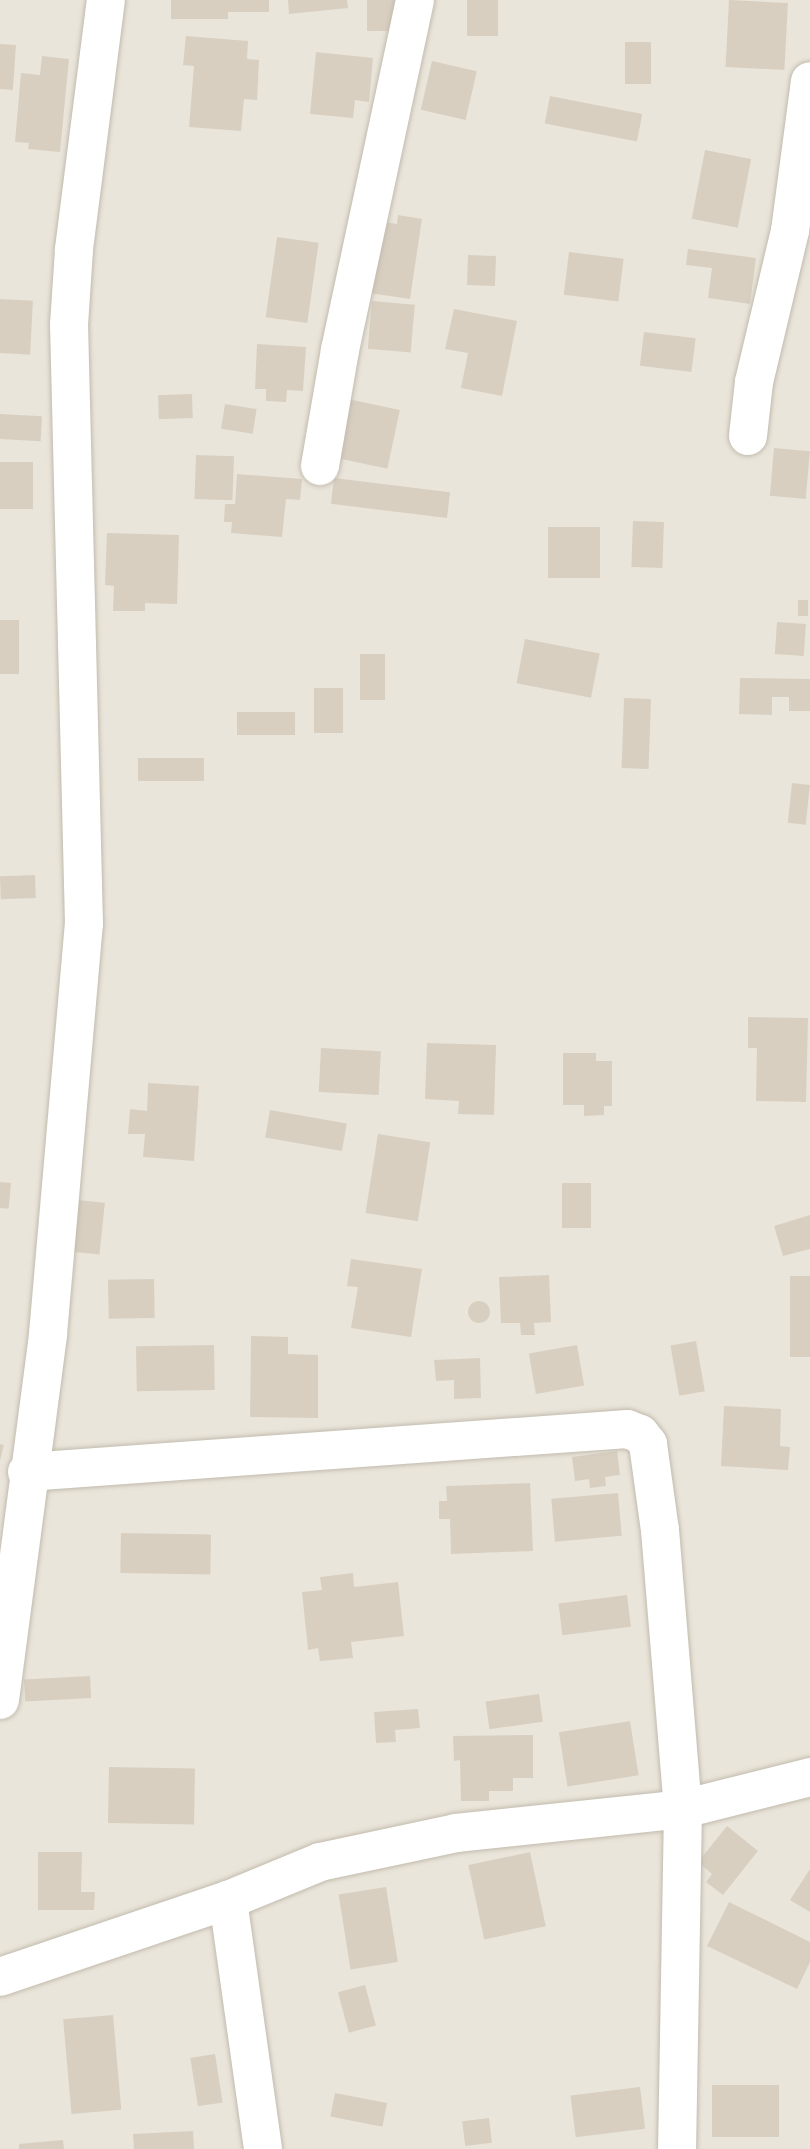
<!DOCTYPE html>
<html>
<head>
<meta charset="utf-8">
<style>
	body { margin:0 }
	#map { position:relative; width:810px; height:2149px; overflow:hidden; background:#f6f3ec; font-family:"DejaVu Sans",sans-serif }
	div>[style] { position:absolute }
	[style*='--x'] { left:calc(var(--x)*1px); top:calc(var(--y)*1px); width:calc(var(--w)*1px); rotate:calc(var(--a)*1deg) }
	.residential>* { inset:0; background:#eae5da; transform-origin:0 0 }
	.building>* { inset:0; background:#d8cfc1; transform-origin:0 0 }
	.round { border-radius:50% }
	.roads { filter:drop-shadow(0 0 2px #c2bbae) drop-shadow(0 0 2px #c2bbae) }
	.minor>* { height:38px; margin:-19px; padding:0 19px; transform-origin:19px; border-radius:19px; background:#fff }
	span { translate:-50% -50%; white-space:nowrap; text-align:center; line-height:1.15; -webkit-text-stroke:7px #fff; paint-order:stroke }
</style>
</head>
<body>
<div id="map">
	<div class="residential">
		<div style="left:0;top:0;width:810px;height:2149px"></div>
	</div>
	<div class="building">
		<div style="clip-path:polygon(171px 0,269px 0,269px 12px,228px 12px,228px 19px,171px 19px)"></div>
		<div style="clip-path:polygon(288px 0,347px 0,348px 8px,289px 14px)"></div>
		<div style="left:367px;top:0;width:30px;height:31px"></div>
		<div style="left:467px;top:0;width:31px;height:36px"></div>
		<div style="left:729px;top:0;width:59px;height:67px;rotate:3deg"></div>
		<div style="clip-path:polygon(186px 36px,248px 41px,247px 59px,259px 60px,257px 100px,244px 99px,241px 131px,189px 127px,194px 66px,183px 65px)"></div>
		<div style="left:625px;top:42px;width:26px;height:42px"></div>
		<div style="left:0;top:44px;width:16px;height:45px;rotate:4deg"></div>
		<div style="clip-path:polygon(316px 52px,373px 58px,369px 102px,355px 100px,353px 118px,310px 114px)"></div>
		<div style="clip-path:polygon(42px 56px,69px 59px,60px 152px,28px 149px,29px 143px,15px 142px,21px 73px,40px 75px)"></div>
		<div style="left:432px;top:61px;width:46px;height:50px;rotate:13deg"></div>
		<div style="left:550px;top:96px;width:94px;height:28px;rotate:11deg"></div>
		<div style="left:705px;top:150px;width:47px;height:70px;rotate:11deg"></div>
		<div style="clip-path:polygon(398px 215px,422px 219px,410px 299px,349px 290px,371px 220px,397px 224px)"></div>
		<div style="left:277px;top:237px;width:42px;height:81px;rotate:8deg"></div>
		<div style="clip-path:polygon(688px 249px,756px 258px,750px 304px,708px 298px,712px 268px,686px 265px)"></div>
		<div style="left:569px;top:252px;width:55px;height:43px;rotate:7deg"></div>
		<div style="left:468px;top:255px;width:28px;height:30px;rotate:2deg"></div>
		<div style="left:0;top:299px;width:33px;height:54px;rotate:3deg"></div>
		<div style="left:372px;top:301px;width:43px;height:48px;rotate:5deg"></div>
		<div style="clip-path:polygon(454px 309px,517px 321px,502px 396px,461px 388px,468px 353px,445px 349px)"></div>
		<div style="left:644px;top:332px;width:52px;height:34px;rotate:7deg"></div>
		<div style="clip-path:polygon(257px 344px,306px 347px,303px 391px,287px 390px,286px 402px,266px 401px,266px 389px,255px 389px)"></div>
		<div style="left:192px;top:394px;width:24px;height:34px;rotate:88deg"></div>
		<div style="left:348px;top:399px;width:53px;height:60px;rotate:12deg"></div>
		<div style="left:225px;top:404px;width:32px;height:25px;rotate:9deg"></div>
		<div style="left:0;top:414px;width:42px;height:25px;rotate:3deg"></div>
		<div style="left:774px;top:448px;width:36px;height:48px;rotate:5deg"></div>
		<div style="left:196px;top:455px;width:38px;height:44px;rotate:2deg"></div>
		<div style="left:33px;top:462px;width:47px;height:33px;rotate:90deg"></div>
		<div style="clip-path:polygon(237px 474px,302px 479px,300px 500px,286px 499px,282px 537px,231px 533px,232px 522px,224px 522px,225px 504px,235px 504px)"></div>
		<div style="left:334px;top:478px;width:117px;height:26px;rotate:7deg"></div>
		<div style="left:633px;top:521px;width:31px;height:46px;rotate:2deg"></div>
		<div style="left:548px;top:527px;width:52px;height:51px"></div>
		<div style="clip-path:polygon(107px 533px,179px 535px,177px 604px,145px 603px,145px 611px,113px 611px,114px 586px,105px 585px)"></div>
		<div style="left:798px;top:600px;width:10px;height:16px"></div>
		<div style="left:0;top:620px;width:19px;height:54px"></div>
		<div style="left:777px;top:622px;width:29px;height:32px;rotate:4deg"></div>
		<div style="left:525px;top:639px;width:76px;height:45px;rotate:11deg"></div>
		<div style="left:360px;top:654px;width:25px;height:46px"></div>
		<div style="clip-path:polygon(740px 678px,810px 679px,810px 711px,789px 711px,789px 697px,772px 697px,772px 715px,739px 714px)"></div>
		<div style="left:314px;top:688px;width:29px;height:45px"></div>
		<div style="left:624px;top:698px;width:27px;height:70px;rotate:2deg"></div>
		<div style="left:295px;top:712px;width:23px;height:58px;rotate:90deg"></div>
		<div style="left:204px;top:758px;width:23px;height:66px;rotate:90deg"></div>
		<div style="left:792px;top:783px;width:18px;height:40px;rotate:6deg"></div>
		<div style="left:35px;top:875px;width:23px;height:35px;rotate:88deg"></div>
		<div style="clip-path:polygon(748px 1017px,808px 1018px,806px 1102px,756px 1101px,757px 1048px,748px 1048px)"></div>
		<div style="clip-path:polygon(427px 1043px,496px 1045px,494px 1115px,458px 1114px,459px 1101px,425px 1099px)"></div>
		<div style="left:321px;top:1048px;width:60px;height:44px;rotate:3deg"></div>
		<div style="clip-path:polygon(563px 1053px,596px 1053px,596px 1061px,612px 1061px,612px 1106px,604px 1106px,604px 1115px,584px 1116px,584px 1105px,563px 1105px)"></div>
		<div style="clip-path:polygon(148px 1083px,199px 1086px,194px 1161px,143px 1157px,145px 1134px,128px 1134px,130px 1109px,147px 1111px)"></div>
		<div style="left:270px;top:1110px;width:78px;height:28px;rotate:10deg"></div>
		<div style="left:378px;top:1134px;width:53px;height:80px;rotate:9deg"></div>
		<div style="left:0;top:1182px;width:11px;height:26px;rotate:5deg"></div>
		<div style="left:562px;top:1183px;width:29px;height:45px"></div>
		<div style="left:78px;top:1200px;width:27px;height:52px;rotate:6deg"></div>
		<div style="clip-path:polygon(810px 1215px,810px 1249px,783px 1256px,774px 1226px)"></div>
		<div style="clip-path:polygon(351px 1259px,422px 1269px,411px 1337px,351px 1328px,358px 1287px,347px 1286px)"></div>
		<div style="clip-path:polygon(549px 1275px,551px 1322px,534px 1323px,535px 1335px,521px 1335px,520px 1323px,501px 1323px,499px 1277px)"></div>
		<div style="left:810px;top:1276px;width:81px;height:20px;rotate:90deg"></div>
		<div style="left:154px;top:1279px;width:39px;height:46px;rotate:89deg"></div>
		<div class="round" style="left:468px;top:1301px;width:22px;height:22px"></div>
		<div style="clip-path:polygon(251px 1336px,288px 1337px,288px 1354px,318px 1355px,318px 1418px,250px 1417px)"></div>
		<div style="left:696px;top:1341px;width:51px;height:26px;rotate:80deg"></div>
		<div style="left:214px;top:1345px;width:45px;height:78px;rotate:89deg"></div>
		<div style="left:577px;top:1345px;width:41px;height:49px;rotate:80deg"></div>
		<div style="clip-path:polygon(480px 1358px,481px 1398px,454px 1399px,454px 1380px,436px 1381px,434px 1360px)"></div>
		<div style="clip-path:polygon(724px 1406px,781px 1409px,780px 1446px,790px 1447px,788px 1470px,721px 1466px)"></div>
		<div style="left:0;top:1444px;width:4px;height:41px;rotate:14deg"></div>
		<div style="clip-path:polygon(617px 1451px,620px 1475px,605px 1477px,606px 1486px,590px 1488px,589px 1479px,575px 1481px,572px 1457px)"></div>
		<div style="clip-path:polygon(530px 1483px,533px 1551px,451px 1554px,450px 1519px,439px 1519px,439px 1501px,447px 1501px,446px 1486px)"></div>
		<div style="left:618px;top:1493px;width:43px;height:67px;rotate:85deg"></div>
		<div style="left:121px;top:1533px;width:90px;height:40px;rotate:1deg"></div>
		<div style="clip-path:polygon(353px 1573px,354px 1587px,398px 1582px,404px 1636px,351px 1642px,353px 1658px,320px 1661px,318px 1648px,308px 1650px,302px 1592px,322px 1590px,320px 1577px)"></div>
		<div style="left:627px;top:1595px;width:32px;height:69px;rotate:83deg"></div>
		<div style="left:90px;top:1676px;width:22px;height:66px;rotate:87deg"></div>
		<div style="left:539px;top:1694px;width:28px;height:54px;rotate:82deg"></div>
		<div style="clip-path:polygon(418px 1709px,420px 1728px,395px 1730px,396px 1742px,376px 1743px,374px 1712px)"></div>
		<div style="left:630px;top:1721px;width:55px;height:72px;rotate:81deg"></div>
		<div style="clip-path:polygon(533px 1735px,533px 1778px,513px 1778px,513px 1791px,489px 1791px,489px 1801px,461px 1801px,460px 1760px,454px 1761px,453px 1736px)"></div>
		<div style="left:109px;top:1767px;width:86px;height:56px;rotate:1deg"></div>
		<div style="clip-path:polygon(727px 1826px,758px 1851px,723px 1895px,706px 1882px,712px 1874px,698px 1862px)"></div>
		<div style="clip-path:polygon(38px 1852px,82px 1852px,81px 1892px,95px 1892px,94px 1910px,38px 1910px)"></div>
		<div style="left:530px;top:1852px;width:76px;height:63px;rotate:78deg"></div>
		<div style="clip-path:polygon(810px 1869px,810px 1912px,790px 1900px)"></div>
		<div style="left:386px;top:1887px;width:76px;height:48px;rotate:81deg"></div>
		<div style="clip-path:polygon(729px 1902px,810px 1942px,810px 1962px,797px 1989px,707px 1946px)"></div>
		<div style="left:365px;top:1985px;width:42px;height:28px;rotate:75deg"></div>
		<div style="left:113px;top:2015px;width:95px;height:50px;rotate:85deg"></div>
		<div style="left:215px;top:2054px;width:49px;height:25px;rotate:81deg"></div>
		<div style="left:712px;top:2085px;width:67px;height:52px"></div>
		<div style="left:640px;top:2087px;width:42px;height:70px;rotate:83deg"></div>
		<div style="left:335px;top:2093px;width:53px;height:24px;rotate:11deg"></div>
		<div style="left:489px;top:2118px;width:25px;height:27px;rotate:83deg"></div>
		<div style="clip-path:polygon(193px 2131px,194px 2149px,134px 2149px,133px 2134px)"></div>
		<div style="clip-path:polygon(63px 2140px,64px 2149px,19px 2149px,19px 2144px)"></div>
	</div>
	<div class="roads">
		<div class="minor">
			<div style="--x:748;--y:436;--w:54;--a:-83.7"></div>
			<div style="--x:754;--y:382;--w:155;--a:-76.6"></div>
			<div style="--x:790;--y:231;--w:151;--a:-82.4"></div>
			<div style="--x:320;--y:466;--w:118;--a:-80.2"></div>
			<div style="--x:340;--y:350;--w:358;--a:-77.9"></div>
			<div style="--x:27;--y:1472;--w:602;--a:-4.1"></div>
			<div style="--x:627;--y:1429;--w:14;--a:21"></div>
			<div style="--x:640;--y:1434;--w:13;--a:51"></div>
			<div style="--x:648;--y:1444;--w:87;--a:82.1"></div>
			<div style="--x:660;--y:1530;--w:280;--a:85.3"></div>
			<div style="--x:683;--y:1809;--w:340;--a:91"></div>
			<div style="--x:0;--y:1700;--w:369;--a:-82.5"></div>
			<div style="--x:48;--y:1334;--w:412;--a:-85"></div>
			<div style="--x:84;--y:924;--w:599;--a:-91.43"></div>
			<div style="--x:69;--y:325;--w:76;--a:-86.2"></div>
			<div style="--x:74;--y:249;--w:251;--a:-82.7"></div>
			<div style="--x:228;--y:1900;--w:251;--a:82"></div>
			<div style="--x:0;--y:1977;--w:241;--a:-18.7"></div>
			<div style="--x:228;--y:1900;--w:100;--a:-22.4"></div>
			<div style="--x:320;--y:1862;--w:139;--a:-12"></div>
			<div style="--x:456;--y:1833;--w:228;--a:-6"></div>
			<div style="--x:683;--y:1809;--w:131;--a:-14.1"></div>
		</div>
	</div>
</div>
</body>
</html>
